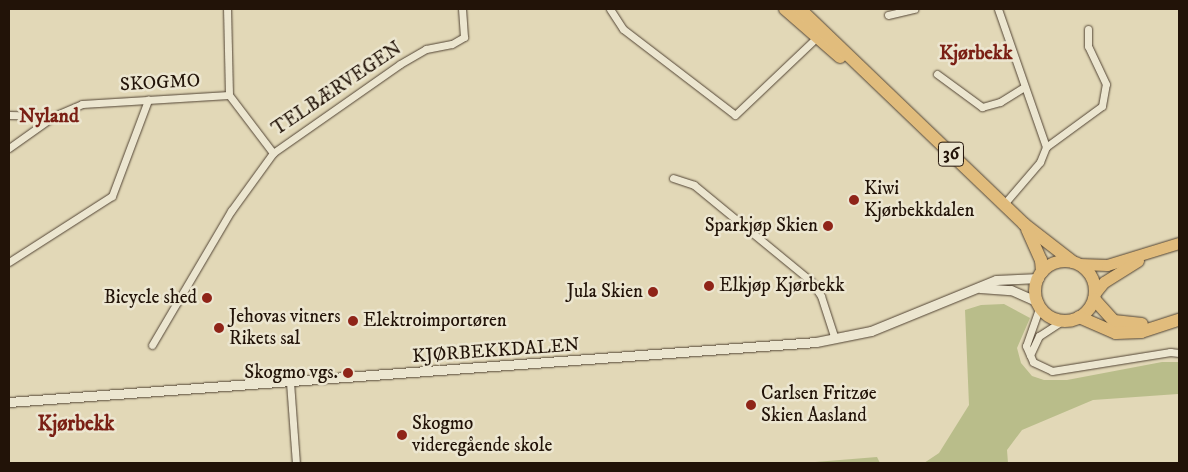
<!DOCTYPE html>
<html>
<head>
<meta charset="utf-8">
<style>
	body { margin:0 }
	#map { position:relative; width:1188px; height:472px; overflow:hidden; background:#e2d8b7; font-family:"IM FELL DW Pica",serif }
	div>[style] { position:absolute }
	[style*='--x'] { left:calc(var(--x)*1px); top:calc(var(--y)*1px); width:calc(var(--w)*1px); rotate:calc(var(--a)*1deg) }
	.green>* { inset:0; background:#b9bd8a }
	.roads { filter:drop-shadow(0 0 1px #524434) drop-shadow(0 0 1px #524434) }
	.minor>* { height:7px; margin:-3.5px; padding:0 3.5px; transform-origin:3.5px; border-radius:3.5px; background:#ece6d0 }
	.tertiary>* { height:9px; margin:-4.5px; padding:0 4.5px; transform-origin:4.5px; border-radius:4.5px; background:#ece6d0 }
	.primary>* { height:11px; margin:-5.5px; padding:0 5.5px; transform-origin:5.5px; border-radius:5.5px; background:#e1bc7c }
	.trunk>* { height:12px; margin:-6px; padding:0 6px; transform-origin:6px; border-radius:6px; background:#e1bc7c }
	.trunk>.ring { margin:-6px; padding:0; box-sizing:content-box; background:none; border:12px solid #e1bc7c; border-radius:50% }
	.dots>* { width:14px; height:14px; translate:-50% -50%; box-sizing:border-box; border:2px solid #ece6d0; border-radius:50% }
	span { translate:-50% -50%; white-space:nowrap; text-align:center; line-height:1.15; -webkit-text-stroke:5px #ece6d0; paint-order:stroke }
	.shield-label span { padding:1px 4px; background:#ece6d0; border:1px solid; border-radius:4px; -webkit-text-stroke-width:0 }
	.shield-label { font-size:18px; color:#221308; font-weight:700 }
	.street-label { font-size:19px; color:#221308 }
	.poi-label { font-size:19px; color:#221308 }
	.left { translate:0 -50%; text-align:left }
	.right { translate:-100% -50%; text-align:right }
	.neighbourhood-label { font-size:20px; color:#7a1f14; font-weight:700 }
	.quarter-label { font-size:21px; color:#7a1f14; font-weight:700 }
	.frame { position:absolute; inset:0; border:10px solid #221308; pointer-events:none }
</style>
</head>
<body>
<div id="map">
	<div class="green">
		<div style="clip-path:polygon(1004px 304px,1030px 318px,1017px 348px,1021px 363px,1032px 376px,1044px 380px,1067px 380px,1162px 362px,1179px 362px,1179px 398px,1178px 394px,1093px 400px,1022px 430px,1007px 450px,1008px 463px,924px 463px,939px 453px,969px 405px,965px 310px,981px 305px)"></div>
		<div style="clip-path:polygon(877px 457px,880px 463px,803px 463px)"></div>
	</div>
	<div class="roads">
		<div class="minor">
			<div style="--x:610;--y:9;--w:24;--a:57"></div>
			<div style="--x:623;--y:29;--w:141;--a:37.5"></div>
			<div style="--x:735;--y:115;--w:106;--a:-43.5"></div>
			<div style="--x:998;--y:9;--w:146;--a:70.8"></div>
			<div style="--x:1046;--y:147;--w:16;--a:112"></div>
			<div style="--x:1040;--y:162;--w:55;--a:130.6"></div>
			<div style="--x:888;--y:15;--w:27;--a:-13"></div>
			<div style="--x:937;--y:74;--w:56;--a:36.3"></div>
			<div style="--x:982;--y:107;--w:19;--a:-16"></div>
			<div style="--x:1000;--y:102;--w:28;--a:-32"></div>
			<div style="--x:229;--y:95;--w:73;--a:52.8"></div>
			<div style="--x:9;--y:115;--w:45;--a:1.3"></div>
			<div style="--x:54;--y:116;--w:30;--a:-23"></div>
			<div style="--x:82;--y:104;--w:147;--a:-3.5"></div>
			<div style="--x:229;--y:95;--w:86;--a:-91.3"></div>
			<div style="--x:1046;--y:147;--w:69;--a:-36.2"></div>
			<div style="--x:1102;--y:106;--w:22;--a:-80"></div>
			<div style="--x:1106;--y:84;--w:42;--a:-115.3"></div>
			<div style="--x:1088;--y:46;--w:17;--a:-90"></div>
			<div style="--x:9;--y:148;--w:55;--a:-35.4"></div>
			<div style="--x:673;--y:178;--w:22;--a:18"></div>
			<div style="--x:694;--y:185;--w:151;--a:39.4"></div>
			<div style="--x:811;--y:281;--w:18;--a:56"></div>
			<div style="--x:821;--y:296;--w:45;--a:72"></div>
			<div style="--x:9;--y:262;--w:122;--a:-32.7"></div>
			<div style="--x:112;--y:196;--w:103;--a:-69.4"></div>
			<div style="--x:1040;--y:306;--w:42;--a:109.3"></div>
			<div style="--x:1026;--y:346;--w:17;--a:66"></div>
			<div style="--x:1033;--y:362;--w:21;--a:25"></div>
			<div style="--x:1052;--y:371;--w:120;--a:-9.1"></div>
			<div style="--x:1170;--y:352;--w:9;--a:6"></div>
			<div style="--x:152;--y:345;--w:156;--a:-59.5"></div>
			<div style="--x:231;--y:211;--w:72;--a:-54.1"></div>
			<div style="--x:273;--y:153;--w:155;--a:-35"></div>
			<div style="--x:400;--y:64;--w:30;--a:-30"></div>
			<div style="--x:426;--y:49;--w:26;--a:-11"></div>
			<div style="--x:452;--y:44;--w:14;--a:-30"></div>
			<div style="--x:464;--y:37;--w:28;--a:-94"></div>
			<div style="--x:1030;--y:355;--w:21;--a:-65"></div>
			<div style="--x:1039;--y:336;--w:30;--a:-33"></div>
			<div style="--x:290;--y:382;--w:81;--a:85.8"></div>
		</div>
		<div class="tertiary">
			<div style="--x:980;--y:288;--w:31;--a:4"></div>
			<div style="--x:1011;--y:290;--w:30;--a:24"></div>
			<div style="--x:9;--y:402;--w:809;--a:-4.25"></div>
			<div style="--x:816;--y:342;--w:56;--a:-11.3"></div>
			<div style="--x:871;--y:331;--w:135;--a:-22.2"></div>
			<div style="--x:996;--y:280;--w:43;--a:-2.7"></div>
		</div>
		<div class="primary">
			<div style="--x:1079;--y:264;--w:28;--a:2"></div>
			<div style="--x:1107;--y:265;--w:75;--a:-17"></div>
			<div style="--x:1095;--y:293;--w:14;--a:-51"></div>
			<div style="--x:1104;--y:282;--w:40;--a:-32"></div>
		</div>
		<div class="trunk">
			<div style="--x:785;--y:9;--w:73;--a:41.1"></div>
			<div style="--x:800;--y:9;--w:310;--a:43.8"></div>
			<div style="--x:1024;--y:224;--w:62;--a:37.8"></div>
			<div style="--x:1027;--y:229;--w:34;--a:66"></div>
			<div style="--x:1041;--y:260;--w:12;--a:85"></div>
			<div class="ring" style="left:1035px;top:261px;width:48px;height:48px"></div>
			<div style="--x:1094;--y:299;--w:30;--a:48"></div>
			<div style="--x:1114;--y:321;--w:28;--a:6"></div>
			<div style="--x:1079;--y:317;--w:40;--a:23.4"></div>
			<div style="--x:1116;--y:333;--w:25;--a:-2"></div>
			<div style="--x:1141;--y:332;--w:40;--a:-18"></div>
		</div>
	</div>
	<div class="dots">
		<div style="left:854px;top:200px;background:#8f2418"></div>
		<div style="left:828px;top:226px;background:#8f2418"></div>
		<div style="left:709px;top:286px;background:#8f2418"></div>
		<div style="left:653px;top:292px;background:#8f2418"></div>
		<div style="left:207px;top:298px;background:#8f2418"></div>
		<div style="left:353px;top:321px;background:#8f2418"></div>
		<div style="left:219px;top:328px;background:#8f2418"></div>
		<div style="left:348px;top:373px;background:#8f2418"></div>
		<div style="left:751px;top:405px;background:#8f2418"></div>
		<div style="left:402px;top:435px;background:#8f2418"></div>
	</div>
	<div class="shield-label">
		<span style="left:951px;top:154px">36</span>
	</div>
	<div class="street-label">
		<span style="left:160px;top:83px;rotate:-3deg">SKOGMO</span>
		<span style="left:337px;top:89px;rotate:-34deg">TELBÆRVEGEN</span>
		<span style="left:496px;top:351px;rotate:-4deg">KJØRBEKKDALEN</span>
	</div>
	<div class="poi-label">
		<span class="left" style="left:864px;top:200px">Kiwi<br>Kjørbekkdalen</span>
		<span class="right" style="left:818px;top:226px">Sparkjøp Skien</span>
		<span class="left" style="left:719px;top:286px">Elkjøp Kjørbekk</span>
		<span class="right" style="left:643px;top:292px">Jula Skien</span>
		<span class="right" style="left:197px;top:298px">Bicycle shed</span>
		<span class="left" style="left:229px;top:328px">Jehovas vitners<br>Rikets sal</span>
		<span class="left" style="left:363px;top:321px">Elektroimportøren</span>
		<span class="right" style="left:338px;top:373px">Skogmo vgs.</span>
		<span class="left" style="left:761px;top:405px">Carlsen Fritzøe<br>Skien Aasland</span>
		<span class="left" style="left:412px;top:435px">Skogmo<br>videregående skole</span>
	</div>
	<div class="neighbourhood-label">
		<span style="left:976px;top:53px">Kjørbekk</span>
		<span style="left:49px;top:116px">Nyland</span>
	</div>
	<div class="quarter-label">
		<span style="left:76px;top:424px">Kjørbekk</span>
	</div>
	<div class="frame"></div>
</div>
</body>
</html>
